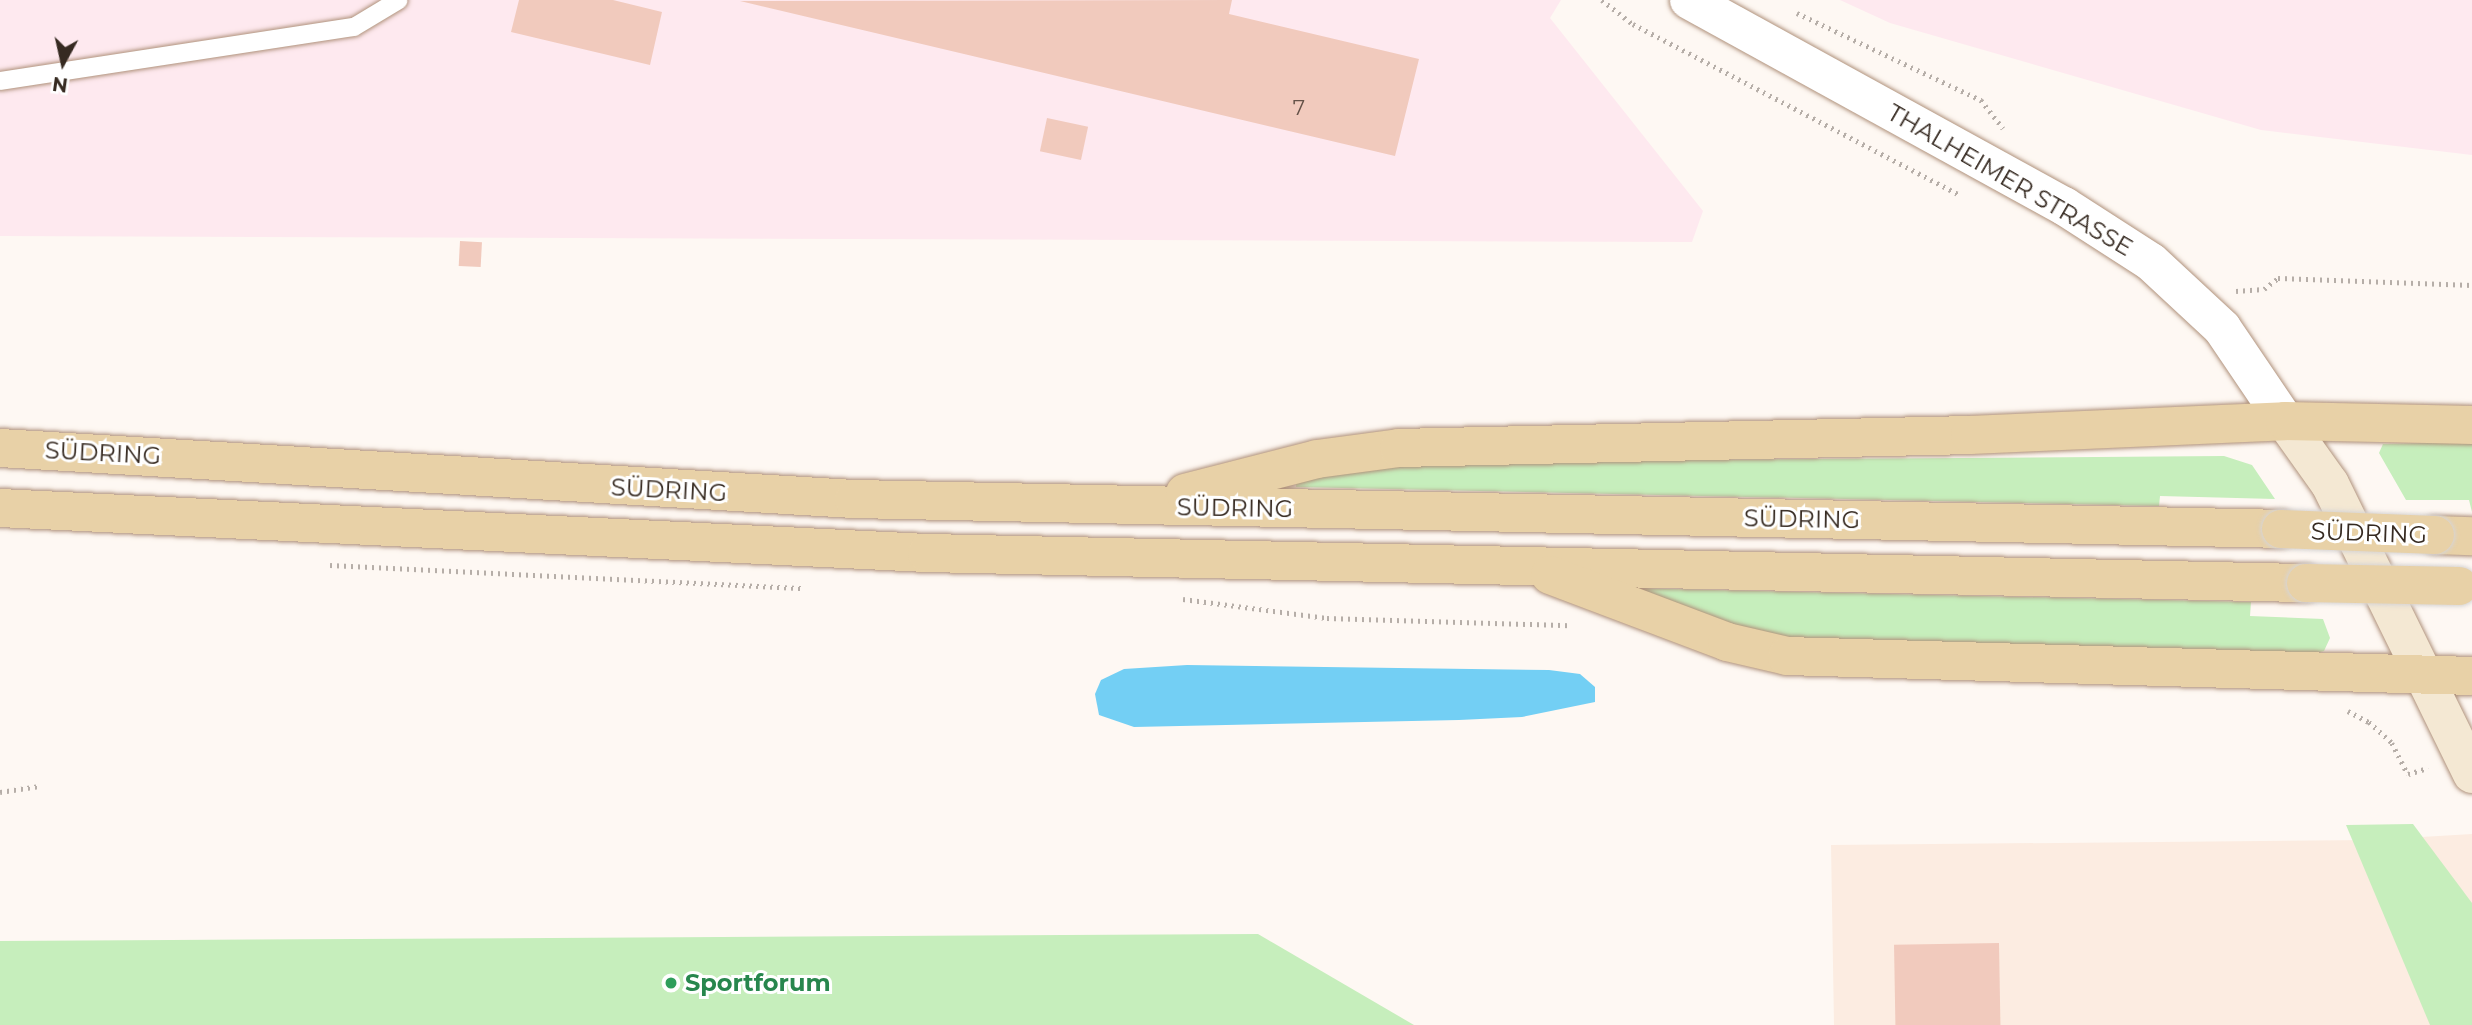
<!DOCTYPE html>
<html>
<head>
<meta charset="utf-8">
<style>
	body { margin:0 }
	#map { position:relative; width:2472px; height:1025px; overflow:hidden; background:#fef8f3; font-family:Montserrat,sans-serif }
	div>[style] { position:absolute }
	[style*='--x'] { left:calc(var(--x)*1px); top:calc(var(--y)*1px); width:calc(var(--w)*1px); rotate:calc(var(--a)*1deg) }
	.built>* { inset:0; background:#fcece1 }
	.industrial>* { inset:0; background:#fee9ef }
	.green>* { inset:0; background:#c6eebc }
	.water>* { inset:0; background:#73cff4 }
	.building>* { inset:0; background:#f1cabd; transform-origin:0 0 }
	.path>* { height:4.5px; margin-top:-2.25px; transform-origin:0; background:repeating-linear-gradient(90deg,#b6aea8 0 2px,transparent 0 7px) }
	.roads { filter:drop-shadow(0 0 2px #b0927c) drop-shadow(0 0 2px #b0927c) }
	.service>* { height:18px; margin:-9px; padding:0 9px; transform-origin:9px; border-radius:9px; background:#fff }
	.tertiary>* { height:38px; margin:-19px; padding:0 19px; transform-origin:19px; border-radius:19px; background:#fff }
	.secondary>* { height:38px; margin:-19px; padding:0 19px; transform-origin:19px; border-radius:19px; background:#f4e8d3 }
	.primary>* { height:38px; margin:-19px; padding:0 19px; transform-origin:19px; border-radius:19px; background:#e8d1a7 }
	.bridges { filter:drop-shadow(0 0 2px #d7d4d3) drop-shadow(0 0 2px #d7d4d3) }
	.primary-bridge>* { height:38px; margin:-19px; padding:0 19px; transform-origin:19px; border-radius:19px; background:#e8d1a7 }
	.dots>* { width:19px; height:19px; translate:-50% -50%; box-sizing:border-box; border:4px solid #fff; border-radius:50% }
	span { translate:-50% -50%; white-space:nowrap; text-align:center; line-height:1.15; -webkit-text-stroke:6px #fff; paint-order:stroke }
	.number-label { font-size:21px; color:#655248 }
	.number-label span { -webkit-text-stroke-width:0 }
	.street-label { font-size:24px; color:#362a21 }
	.leisure-label { font-size:24px; color:#27864d; font-weight:700 }
	.left { translate:0 -50%; text-align:left }
	.north { position:absolute; left:28px; top:28px; width:70px; height:70px; -webkit-text-stroke:5px #fff; paint-order:stroke; rotate:188deg; font-size:19px; font-weight:700; line-height:28px; text-align:center; color:#362a21 }
	.north::after { content:''; display:block; margin:auto; width:24px; height:32px; background:#362a21; clip-path:polygon(50% 0,100% 100%,50% 72%,0 100%) }
</style>
</head>
<body>
<div id="map">
	<div class="built">
		<div style="clip-path:polygon(2472px 834px,2472px 1025px,1834px 1025px,1831px 845px,2371px 840px)"></div>
	</div>
	<div class="industrial">
		<div style="clip-path:polygon(0 0,1561px 0,1550px 18px,1703px 211px,1692px 242px,0 236px)"></div>
		<div style="clip-path:polygon(1840px 0,2472px 0,2472px 155px,2261px 130px,1890px 23px)"></div>
	</div>
	<div class="green">
		<div style="clip-path:polygon(2472px 442px,2472px 512px,2469px 500px,2406px 500px,2379px 453px,2383px 444px)"></div>
		<div style="clip-path:polygon(2224px 456px,2252px 465px,2275px 499px,2160px 496px,2159px 506px,1296px 487px,1297px 476px,1429px 462px)"></div>
		<div style="clip-path:polygon(1624px 588px,2251px 602px,2250px 616px,2323px 619px,2330px 638px,2324px 651px,2309px 655px,1775px 641px)"></div>
		<div style="clip-path:polygon(2413px 824px,2472px 903px,2472px 1025px,2430px 1025px,2346px 825px)"></div>
		<div style="clip-path:polygon(1258px 934px,1414px 1025px,0 1025px,0 941px)"></div>
	</div>
	<div class="water">
		<div style="clip-path:polygon(1187px 665px,1549px 670px,1580px 674px,1595px 687px,1595px 702px,1522px 717px,1459px 720px,1134px 727px,1099px 715px,1095px 694px,1101px 680px,1124px 669px)"></div>
	</div>
	<div class="building">
		<div style="clip-path:polygon(519px 0,613px 0,662px 12px,650px 65px,511px 32px)"></div>
		<div style="clip-path:polygon(1232px 0,1229px 14px,1419px 59px,1395px 156px,740px 1px)"></div>
		<div style="left:1047px;top:118px;width:42px;height:34px;rotate:12deg"></div>
		<div style="left:460px;top:241px;width:22px;height:25px;rotate:3deg"></div>
		<div style="left:1999px;top:943px;width:82px;height:105px;rotate:89deg"></div>
	</div>
	<div class="path">
		<div style="--x:1602;--y:0;--w:39;--a:38"></div>
		<div style="--x:1633;--y:24;--w:369;--a:27.6"></div>
		<div style="--x:1797;--y:13;--w:204;--a:25.3"></div>
		<div style="--x:1981;--y:100;--w:36;--a:52"></div>
		<div style="--x:2236;--y:291;--w:28;--a:-4"></div>
		<div style="--x:2264;--y:289;--w:18;--a:-38"></div>
		<div style="--x:2278;--y:278;--w:194;--a:2.1"></div>
		<div style="--x:330;--y:565;--w:475;--a:2.8"></div>
		<div style="--x:1183;--y:599;--w:145;--a:7.5"></div>
		<div style="--x:1327;--y:618;--w:242;--a:1.7"></div>
		<div style="--x:2348;--y:711;--w:24;--a:28"></div>
		<div style="--x:2369;--y:722;--w:31;--a:42"></div>
		<div style="--x:2392;--y:743;--w:35;--a:63"></div>
		<div style="--x:2408;--y:774;--w:21;--a:-17"></div>
		<div style="--x:0;--y:792;--w:40;--a:-8.5"></div>
	</div>
	<div class="roads">
		<div class="service">
			<div style="--x:0;--y:81;--w:358;--a:-8.7"></div>
			<div style="--x:354;--y:27;--w:52;--a:-31"></div>
		</div>
		<div class="tertiary">
			<div style="--x:1689;--y:0;--w:428;--a:28.8"></div>
			<div style="--x:2064;--y:206;--w:103;--a:32.8"></div>
			<div style="--x:2151;--y:262;--w:97;--a:42.9"></div>
			<div style="--x:2222;--y:328;--w:112;--a:55.9"></div>
		</div>
		<div class="secondary">
			<div style="--x:2285;--y:421;--w:77;--a:54.5"></div>
			<div style="--x:2330;--y:484;--w:323;--a:63.9"></div>
		</div>
		<div class="primary">
			<div style="--x:0;--y:448;--w:856;--a:3.42"></div>
			<div style="--x:854;--y:499;--w:1427;--a:1.2"></div>
			<div style="--x:1185;--y:493;--w:136;--a:-14.4"></div>
			<div style="--x:1317;--y:459;--w:83;--a:-7.6"></div>
			<div style="--x:1399;--y:448;--w:571;--a:-1.3"></div>
			<div style="--x:1970;--y:435;--w:315;--a:-2.5"></div>
			<div style="--x:2285;--y:421;--w:187;--a:1.2"></div>
			<div style="--x:0;--y:508;--w:928;--a:2.78"></div>
			<div style="--x:927;--y:553;--w:1379;--a:1.25"></div>
			<div style="--x:2435;--y:535;--w:37;--a:2"></div>
			<div style="--x:1550;--y:575;--w:189;--a:20.7"></div>
			<div style="--x:1727;--y:642;--w:62;--a:13.1"></div>
			<div style="--x:1787;--y:656;--w:685;--a:1.67"></div>
		</div>
	</div>
	<div class="bridges">
		<div class="primary-bridge">
			<div style="--x:2281;--y:529;--w:154;--a:2.2"></div>
			<div style="--x:2306;--y:583;--w:153;--a:1.1"></div>
		</div>
	</div>
	<div class="dots">
		<div style="left:671px;top:983px;background:#2e9e5b"></div>
	</div>
	<div class="number-label">
		<span style="left:1299px;top:108px">7</span>
	</div>
	<div class="street-label">
		<span style="left:2010px;top:180px;rotate:30deg">THALHEIMER STRASSE</span>
		<span style="left:103px;top:453px;rotate:3deg">SÜDRING</span>
		<span style="left:669px;top:490px;rotate:3deg">SÜDRING</span>
		<span style="left:1235px;top:508px;rotate:1deg">SÜDRING</span>
		<span style="left:1802px;top:519px;rotate:1deg">SÜDRING</span>
		<span style="left:2369px;top:533px;rotate:2deg">SÜDRING</span>
	</div>
	<div class="leisure-label">
		<span class="left" style="left:685px;top:983px">Sportforum</span>
	</div>
	<div class="north">N</div>
</div>
</body>
</html>
